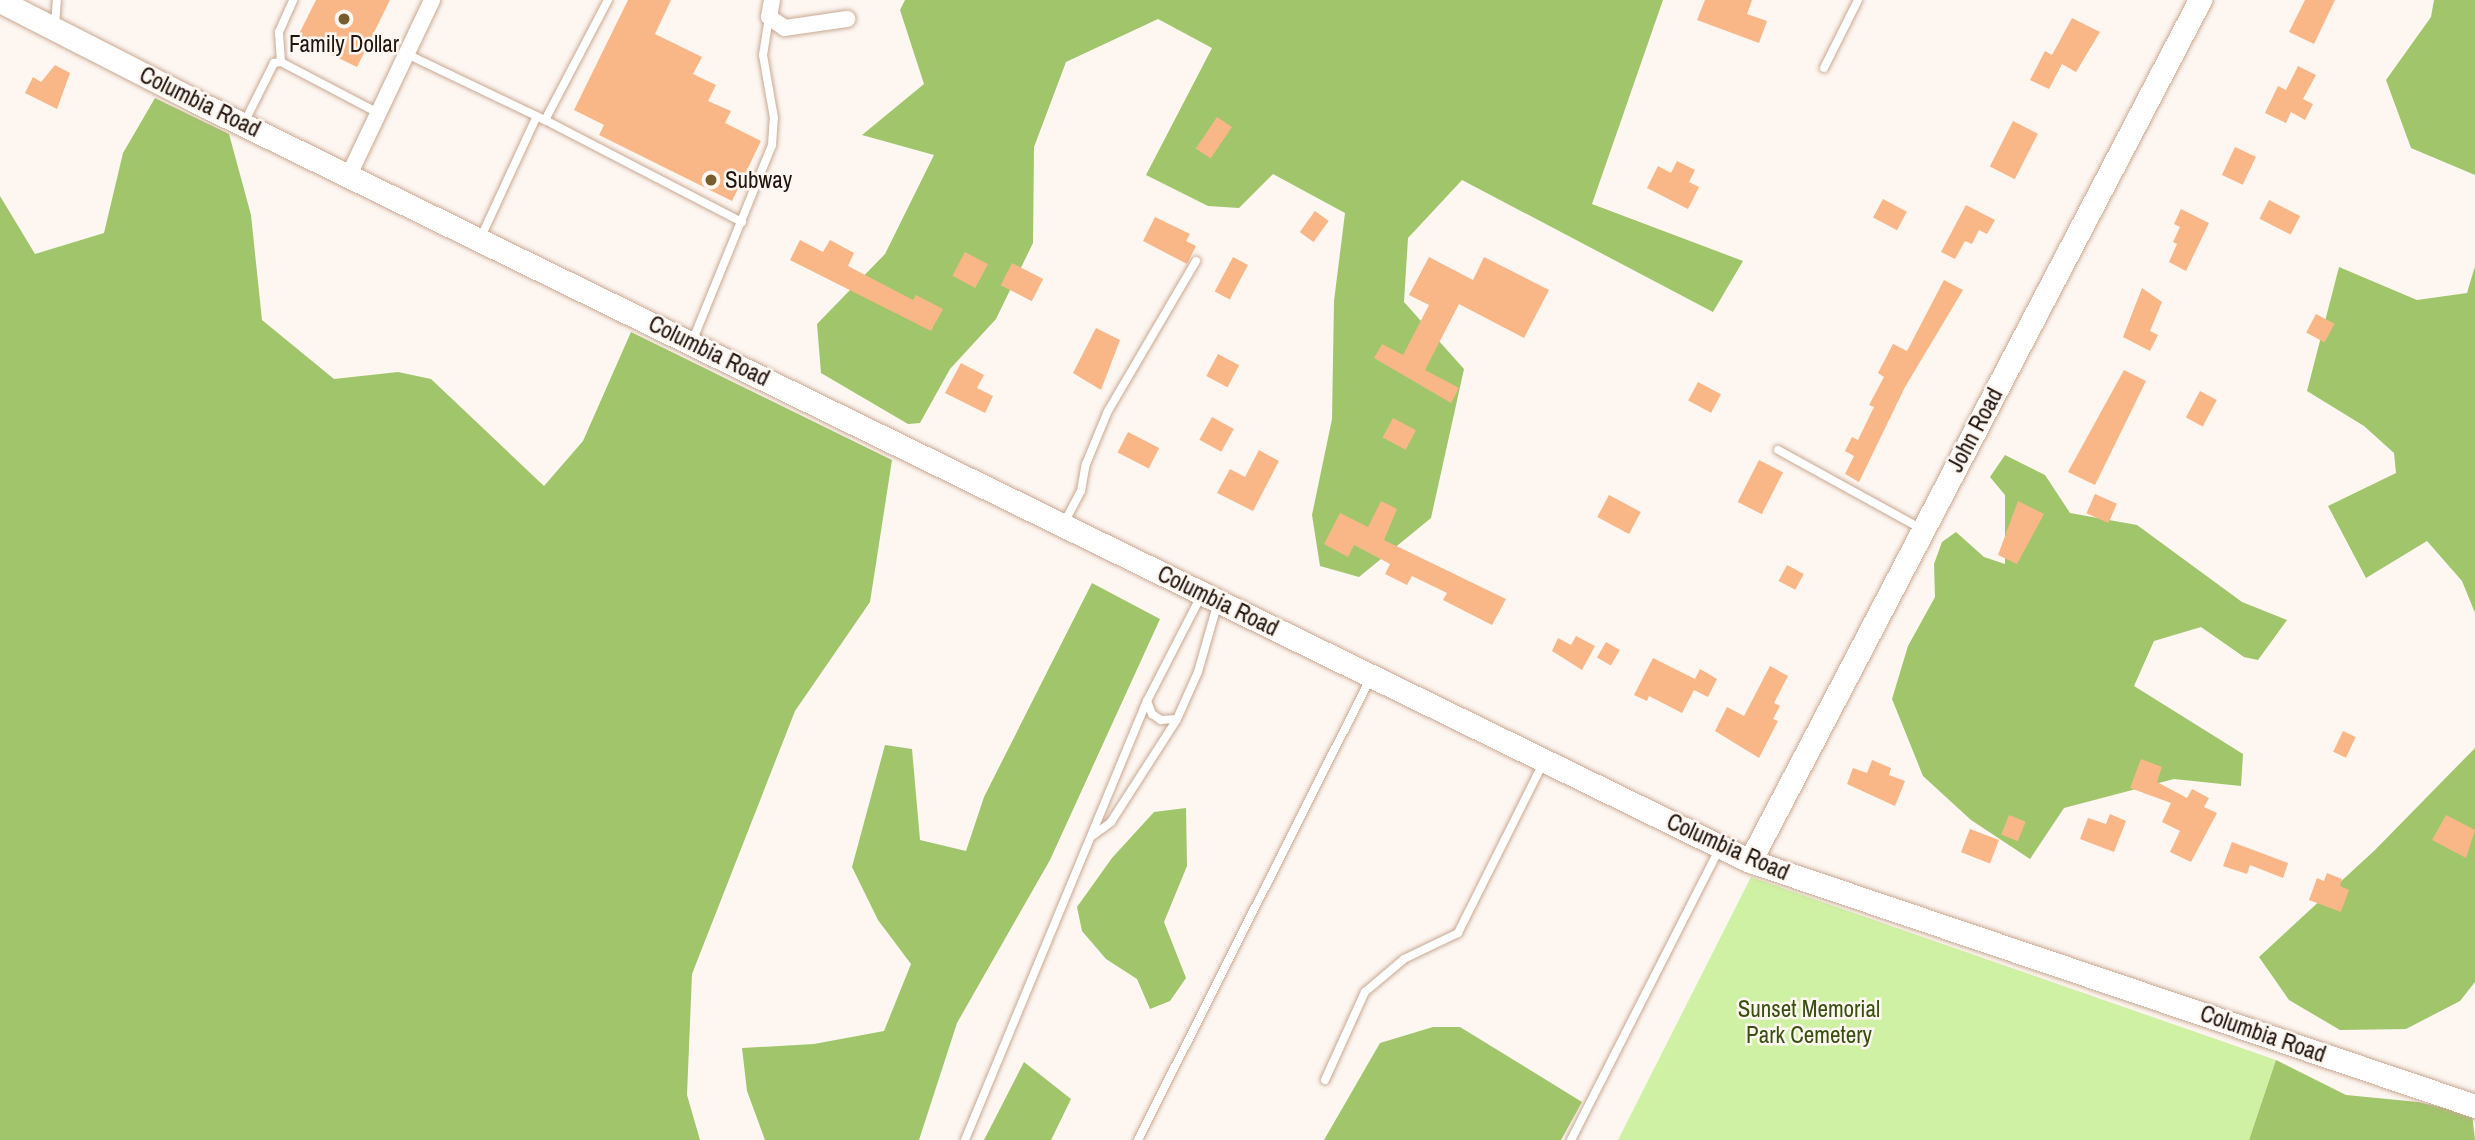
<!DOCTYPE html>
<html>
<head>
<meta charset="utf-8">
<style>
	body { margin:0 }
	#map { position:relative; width:2475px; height:1140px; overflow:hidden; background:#fdf6f1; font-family:"Archivo Narrow",sans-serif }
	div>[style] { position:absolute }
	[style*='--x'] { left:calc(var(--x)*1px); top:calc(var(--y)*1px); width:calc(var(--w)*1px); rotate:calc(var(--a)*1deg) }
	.green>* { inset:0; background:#cff1a3 }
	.forest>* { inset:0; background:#a0c56b }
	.building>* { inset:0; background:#f9b788; transform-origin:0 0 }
	.roads { filter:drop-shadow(0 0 2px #c8a892) drop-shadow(0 0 2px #c8a892) }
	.lane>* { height:8px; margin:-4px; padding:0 4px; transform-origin:4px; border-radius:4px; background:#fff }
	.street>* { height:16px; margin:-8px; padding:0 8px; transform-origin:8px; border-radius:8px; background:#fff }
	.secondary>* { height:23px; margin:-11.5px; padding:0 11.5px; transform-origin:11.5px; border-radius:11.5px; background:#fff }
	.dots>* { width:19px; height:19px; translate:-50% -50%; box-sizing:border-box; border:4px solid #fdf6f1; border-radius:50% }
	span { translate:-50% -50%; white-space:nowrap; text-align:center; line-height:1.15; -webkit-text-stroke:5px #fdf6f1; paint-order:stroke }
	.poi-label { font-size:23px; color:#20140c }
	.left { translate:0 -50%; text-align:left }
	.street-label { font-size:23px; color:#20140c }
	.park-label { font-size:23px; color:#384f0e }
</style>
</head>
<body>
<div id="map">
	<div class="green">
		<div style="clip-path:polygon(1751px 877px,2276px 1060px,2249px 1140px,1618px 1140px)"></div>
	</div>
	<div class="forest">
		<div style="clip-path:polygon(905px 0,1663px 0,1592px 204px,1743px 261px,1713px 312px,1462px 180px,1408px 238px,1404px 302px,1464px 369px,1431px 518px,1359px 577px,1320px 566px,1312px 515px,1332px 419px,1334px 301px,1345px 213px,1273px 174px,1239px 208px,1208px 206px,1146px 175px,1212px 48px,1158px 19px,1066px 62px,1034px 147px,1033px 243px,996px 319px,950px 369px,920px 423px,908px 424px,821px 373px,817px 324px,885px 254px,934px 155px,862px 135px,924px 84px,900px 10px)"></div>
		<div style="clip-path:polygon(2434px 0,2475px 0,2475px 175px,2411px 148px,2386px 80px,2431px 17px)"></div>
		<div style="clip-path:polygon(155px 98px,229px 134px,251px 215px,262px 320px,334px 379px,398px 372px,431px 379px,544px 486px,583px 441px,631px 332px,892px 460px,870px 602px,795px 711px,692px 974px,687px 1095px,700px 1140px,0 1140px,0 196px,35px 254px,104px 233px,123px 153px)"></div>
		<div style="clip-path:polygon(2475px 266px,2475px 613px,2462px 581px,2427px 541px,2366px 578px,2328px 506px,2396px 473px,2394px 453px,2364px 426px,2307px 391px,2339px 267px,2417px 300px,2467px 293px)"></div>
		<div style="clip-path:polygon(2005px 455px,2045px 475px,2070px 513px,2137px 525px,2242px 602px,2287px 620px,2258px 660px,2244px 657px,2201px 627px,2154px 641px,2134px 686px,2243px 754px,2241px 786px,2174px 779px,2064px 808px,2030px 859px,1971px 820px,1923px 776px,1892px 699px,1908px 646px,1935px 597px,1934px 564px,1942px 542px,1956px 532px,1984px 557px,2005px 564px,2005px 495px,1990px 477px)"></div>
		<div style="clip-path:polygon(1092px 583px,1160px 619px,1050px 860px,957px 1023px,919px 1140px,765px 1140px,747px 1091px,742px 1048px,814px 1044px,884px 1031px,911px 964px,878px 920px,852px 867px,885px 745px,912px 749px,920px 840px,966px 851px,984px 797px)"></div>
		<div style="clip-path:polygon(2475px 748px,2475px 982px,2460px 1001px,2406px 1029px,2340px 1030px,2289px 1000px,2259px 957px,2375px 850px)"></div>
		<div style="clip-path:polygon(1186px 808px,1187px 866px,1164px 922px,1186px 978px,1170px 1001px,1150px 1009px,1137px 979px,1106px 959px,1082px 931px,1077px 907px,1112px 858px,1154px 812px)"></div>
		<div style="clip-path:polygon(1433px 1027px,1460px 1027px,1582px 1102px,1561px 1140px,1324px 1140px,1380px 1043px)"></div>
		<div style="clip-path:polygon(2276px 1060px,2346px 1095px,2418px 1102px,2472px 1114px,2475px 1140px,2249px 1140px)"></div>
		<div style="clip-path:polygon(1024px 1062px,1071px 1099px,1051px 1140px,984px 1140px)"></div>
	</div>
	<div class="building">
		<div style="clip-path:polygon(316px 0,390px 0,357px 67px,297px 38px)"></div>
		<div style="clip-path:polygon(628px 0,671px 0,655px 34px,702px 57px,693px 74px,716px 85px,708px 101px,731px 111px,725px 123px,761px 141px,732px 201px,599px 135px,604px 125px,574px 110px)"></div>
		<div style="clip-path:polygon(1705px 0,1752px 0,1747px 14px,1767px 21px,1759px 43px,1697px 20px)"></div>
		<div style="clip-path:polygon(2305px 0,2335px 0,2314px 44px,2289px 32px)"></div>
		<div style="clip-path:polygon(2072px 18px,2100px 32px,2076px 72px,2062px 64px,2049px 89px,2030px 80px,2045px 51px,2052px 55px)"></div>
		<div style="clip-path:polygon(55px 65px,70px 73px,57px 109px,25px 93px,33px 77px,41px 82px)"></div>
		<div style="clip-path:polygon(2298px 66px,2316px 75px,2303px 99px,2313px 104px,2305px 120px,2291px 112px,2286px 123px,2265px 113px,2278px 86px,2286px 90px)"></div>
		<div style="left:1217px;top:117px;width:18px;height:38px;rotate:34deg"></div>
		<div style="left:2013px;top:121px;width:28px;height:51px;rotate:27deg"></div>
		<div style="left:2235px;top:147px;width:23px;height:31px;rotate:25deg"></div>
		<div style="clip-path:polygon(1677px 161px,1695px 170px,1689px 182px,1699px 187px,1688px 209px,1647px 188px,1658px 166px,1671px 173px)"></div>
		<div style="left:1883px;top:199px;width:27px;height:21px;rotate:28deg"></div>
		<div style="left:2269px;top:200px;width:35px;height:21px;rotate:27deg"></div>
		<div style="clip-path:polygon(1966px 205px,1995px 220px,1987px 234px,1979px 230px,1972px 244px,1965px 241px,1955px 259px,1941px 252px)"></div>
		<div style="clip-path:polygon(2181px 209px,2209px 223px,2186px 271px,2169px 262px,2177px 244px,2173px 242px,2180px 227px,2174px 224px)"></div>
		<div style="left:1315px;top:211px;width:17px;height:26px;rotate:36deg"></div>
		<div style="clip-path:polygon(1155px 217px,1190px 234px,1186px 241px,1196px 246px,1187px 264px,1143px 241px)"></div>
		<div style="clip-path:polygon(800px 240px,823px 252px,830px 240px,854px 253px,848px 266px,913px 300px,916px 295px,943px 309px,931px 331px,790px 260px)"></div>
		<div style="left:965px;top:252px;width:26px;height:27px;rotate:28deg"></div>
		<div style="left:1233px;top:257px;width:17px;height:39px;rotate:28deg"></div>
		<div style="clip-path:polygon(1429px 257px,1473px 280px,1484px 257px,1549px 290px,1524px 338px,1459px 304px,1425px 370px,1459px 388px,1451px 403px,1374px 358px,1382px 344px,1403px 355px,1429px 305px,1409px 295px)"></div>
		<div style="left:1012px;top:263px;width:35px;height:25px;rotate:27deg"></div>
		<div style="clip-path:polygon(1944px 280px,1963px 290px,1905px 387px,1859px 482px,1845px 474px,1854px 456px,1845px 451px,1852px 437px,1858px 440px,1874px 407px,1869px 405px,1884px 377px,1878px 373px,1893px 344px,1907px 351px)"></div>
		<div style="clip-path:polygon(2142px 288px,2162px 302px,2150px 331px,2158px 335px,2150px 351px,2123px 337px)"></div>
		<div style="left:2316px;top:314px;width:21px;height:21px;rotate:28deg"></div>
		<div style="clip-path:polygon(1096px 328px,1120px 340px,1101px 390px,1073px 373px)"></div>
		<div style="left:1218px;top:354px;width:24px;height:25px;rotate:28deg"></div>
		<div style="clip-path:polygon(961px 363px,984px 375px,977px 388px,993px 396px,985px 413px,945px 393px)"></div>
		<div style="clip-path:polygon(2124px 370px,2146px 381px,2095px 485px,2068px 472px)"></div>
		<div style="left:1698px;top:382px;width:26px;height:21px;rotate:28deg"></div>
		<div style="left:2200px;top:391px;width:19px;height:30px;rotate:28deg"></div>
		<div style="left:1212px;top:417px;width:25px;height:26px;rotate:29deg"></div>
		<div style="left:1393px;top:418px;width:26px;height:22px;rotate:28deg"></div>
		<div style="left:1128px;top:432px;width:35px;height:23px;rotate:27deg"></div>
		<div style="clip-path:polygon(1259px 450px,1279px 461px,1253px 511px,1217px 493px,1230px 469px,1245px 477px)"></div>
		<div style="left:1759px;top:460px;width:27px;height:47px;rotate:27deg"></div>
		<div style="left:2095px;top:494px;width:24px;height:21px;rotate:24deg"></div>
		<div style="left:1609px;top:495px;width:36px;height:25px;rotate:28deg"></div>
		<div style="clip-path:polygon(1381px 501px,1397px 509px,1384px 540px,1506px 599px,1492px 625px,1443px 600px,1447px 593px,1412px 576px,1407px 585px,1385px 574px,1390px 564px,1354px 545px,1348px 557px,1324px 544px,1340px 513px,1368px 527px)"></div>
		<div style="clip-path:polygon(2018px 501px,2044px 514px,2017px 564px,1998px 555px)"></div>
		<div style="left:1787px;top:565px;width:19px;height:18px;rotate:28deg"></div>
		<div style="clip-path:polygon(1576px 636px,1595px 646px,1582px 670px,1552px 651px,1558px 638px,1571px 645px)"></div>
		<div style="left:1606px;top:642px;width:16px;height:18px;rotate:30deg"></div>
		<div style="clip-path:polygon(1653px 658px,1695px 679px,1700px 669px,1717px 679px,1708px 697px,1694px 690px,1682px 713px,1649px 696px,1647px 701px,1634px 695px)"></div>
		<div style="clip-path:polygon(1770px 666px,1788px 676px,1774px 703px,1780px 706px,1773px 719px,1778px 721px,1759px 758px,1715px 731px,1727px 707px,1744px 716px)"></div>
		<div style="left:2343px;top:731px;width:14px;height:23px;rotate:25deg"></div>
		<div style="clip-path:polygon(2141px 759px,2162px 767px,2157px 782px,2187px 798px,2192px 789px,2209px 798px,2204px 807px,2217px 813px,2191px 862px,2170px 852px,2180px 831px,2162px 822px,2171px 803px,2130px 788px)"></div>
		<div style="clip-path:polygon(1872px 760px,1891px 768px,1889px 775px,1905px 781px,1895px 806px,1847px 784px,1853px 768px,1867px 773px)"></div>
		<div style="clip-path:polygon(2110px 814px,2126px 821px,2114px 852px,2080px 839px,2088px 818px,2106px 824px)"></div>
		<div style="left:2009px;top:815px;width:18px;height:21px;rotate:22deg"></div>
		<div style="clip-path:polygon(2446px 815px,2475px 830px,2466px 858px,2432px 840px)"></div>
		<div style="left:1970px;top:829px;width:31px;height:25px;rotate:21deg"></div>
		<div style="clip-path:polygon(2232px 842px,2288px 863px,2283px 878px,2250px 865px,2247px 874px,2223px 866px)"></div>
		<div style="clip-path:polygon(2327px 873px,2342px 879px,2340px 886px,2349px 890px,2341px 912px,2309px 900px,2317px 878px,2324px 881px)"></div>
	</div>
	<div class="roads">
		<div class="lane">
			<div style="--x:55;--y:26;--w:26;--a:-86"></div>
			<div style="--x:407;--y:54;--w:153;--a:25.6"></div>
			<div style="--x:545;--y:120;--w:222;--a:27.4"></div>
			<div style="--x:281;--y:62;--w:30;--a:-94"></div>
			<div style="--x:279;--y:32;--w:35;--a:-66"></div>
			<div style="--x:1824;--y:68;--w:76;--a:-63.4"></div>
			<div style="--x:545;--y:120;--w:136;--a:-62.3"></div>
			<div style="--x:245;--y:121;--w:65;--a:-63.4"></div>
			<div style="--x:274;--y:63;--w:7;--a:-8"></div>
			<div style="--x:281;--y:62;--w:110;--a:27.7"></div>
			<div style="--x:481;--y:237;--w:133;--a:-65.2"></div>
			<div style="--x:692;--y:342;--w:213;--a:-67.9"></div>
			<div style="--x:772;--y:145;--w:27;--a:-86"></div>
			<div style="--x:774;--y:118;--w:64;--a:-99.9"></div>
			<div style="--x:763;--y:55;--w:38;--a:-81"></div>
			<div style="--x:1778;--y:450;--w:162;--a:28.8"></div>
			<div style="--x:1064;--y:523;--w:36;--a:-62"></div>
			<div style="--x:1081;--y:491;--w:27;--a:-80"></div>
			<div style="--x:1086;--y:464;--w:57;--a:-67.5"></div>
			<div style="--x:1108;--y:411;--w:174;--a:-59.6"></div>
			<div style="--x:1147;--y:701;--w:14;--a:69"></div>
			<div style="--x:1152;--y:714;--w:11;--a:34"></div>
			<div style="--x:1161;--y:720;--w:16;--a:-4"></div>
			<div style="--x:1092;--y:836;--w:24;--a:-36"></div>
			<div style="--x:1111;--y:822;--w:122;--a:-57.3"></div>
			<div style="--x:1177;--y:719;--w:51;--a:-65.9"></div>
			<div style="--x:1198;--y:672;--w:73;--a:-74.1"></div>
			<div style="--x:1325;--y:1080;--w:97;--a:-65.6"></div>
			<div style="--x:1365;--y:992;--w:51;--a:-40.2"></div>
			<div style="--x:1404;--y:959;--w:60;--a:-25.7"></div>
			<div style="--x:1458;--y:933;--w:190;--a:-63.4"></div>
			<div style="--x:965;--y:1140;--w:475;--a:-67.5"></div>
			<div style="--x:1147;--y:701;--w:118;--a:-62.8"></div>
			<div style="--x:1138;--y:1140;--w:516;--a:-63.29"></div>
			<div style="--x:1571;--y:1140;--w:326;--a:-63"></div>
		</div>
		<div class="street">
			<div style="--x:772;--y:0;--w:17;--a:100"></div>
			<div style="--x:769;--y:17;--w:19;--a:35"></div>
			<div style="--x:785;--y:28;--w:63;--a:-8.3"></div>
			<div style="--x:349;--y:175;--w:194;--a:-64.6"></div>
		</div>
		<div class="secondary">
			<div style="--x:0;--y:1;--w:219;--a:27.1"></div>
			<div style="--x:195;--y:101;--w:1731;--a:26.05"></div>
			<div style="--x:1750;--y:861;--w:765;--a:18.67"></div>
			<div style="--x:1750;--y:861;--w:972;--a:-62.41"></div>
		</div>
	</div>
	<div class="dots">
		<div style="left:344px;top:19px;background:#755d2d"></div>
		<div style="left:711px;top:180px;background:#755d2d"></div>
	</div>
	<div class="poi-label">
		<span style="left:344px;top:44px">Family Dollar</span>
		<span class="left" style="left:725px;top:180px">Subway</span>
	</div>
	<div class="street-label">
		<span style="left:200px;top:102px;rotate:26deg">Columbia Road</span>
		<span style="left:709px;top:351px;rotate:26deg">Columbia Road</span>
		<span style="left:1975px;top:430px;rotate:-62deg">John Road</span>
		<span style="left:1218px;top:601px;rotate:26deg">Columbia Road</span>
		<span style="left:1728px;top:847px;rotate:24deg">Columbia Road</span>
		<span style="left:2263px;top:1034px;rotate:19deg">Columbia Road</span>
	</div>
	<div class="park-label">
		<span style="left:1809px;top:1022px">Sunset Memorial<br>Park Cemetery</span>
	</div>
</div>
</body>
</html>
